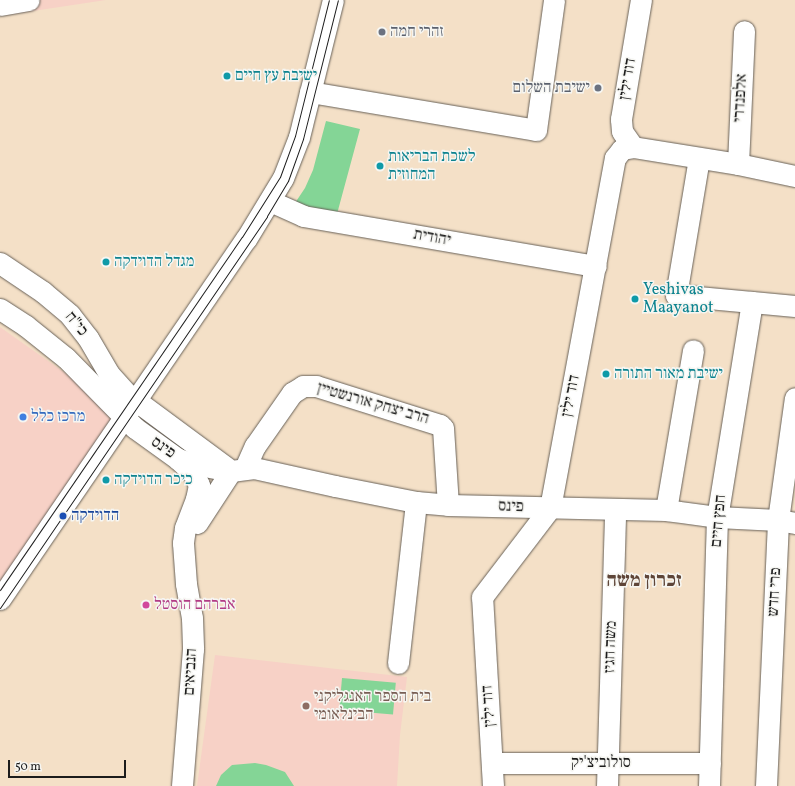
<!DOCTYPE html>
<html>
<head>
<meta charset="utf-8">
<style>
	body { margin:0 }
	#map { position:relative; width:795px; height:786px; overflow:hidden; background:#f4e0c7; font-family:Vollkorn,"Frank Ruhl Libre",serif }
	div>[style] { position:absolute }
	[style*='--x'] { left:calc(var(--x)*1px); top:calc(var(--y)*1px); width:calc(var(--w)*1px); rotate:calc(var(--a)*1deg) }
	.built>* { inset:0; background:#f7d1c6 }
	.green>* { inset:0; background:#84d596; transform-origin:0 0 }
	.roads { filter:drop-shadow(0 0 1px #686158) drop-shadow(0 0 1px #686158) }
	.minor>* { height:21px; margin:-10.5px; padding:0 10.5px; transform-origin:10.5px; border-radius:10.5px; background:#fff }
	.tram>* { height:1px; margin:-0.5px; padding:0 0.5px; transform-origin:0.5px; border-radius:0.5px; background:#1c1c1c }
	.dots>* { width:11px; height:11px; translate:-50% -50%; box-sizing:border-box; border:2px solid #f6f6f2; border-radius:50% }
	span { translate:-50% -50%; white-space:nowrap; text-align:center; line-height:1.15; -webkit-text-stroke:3px #f6f6f2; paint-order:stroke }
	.worship-label { font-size:16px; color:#5b616d }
	.left { translate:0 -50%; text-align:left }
	.right { translate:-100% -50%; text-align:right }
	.culture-label { font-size:16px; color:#0d838f }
	.street-label { font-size:16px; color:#1c1c1c }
	.shop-label { font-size:16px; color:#366cbe }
	.transit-label { font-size:16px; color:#164399 }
	.hotel-label { font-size:16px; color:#b23c85 }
	.education-label { font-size:16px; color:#785e54 }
	.district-label { font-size:20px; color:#5e4538; font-weight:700 }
	.scale { position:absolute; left:8px; top:760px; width:118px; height:18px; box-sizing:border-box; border:2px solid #1c1c1c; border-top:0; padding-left:5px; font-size:12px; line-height:14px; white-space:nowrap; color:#1c1c1c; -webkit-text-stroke:3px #f6f6f2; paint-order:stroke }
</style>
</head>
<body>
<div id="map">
	<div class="built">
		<div style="clip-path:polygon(0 0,106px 0,0 16px)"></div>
		<div style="clip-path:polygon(0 327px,75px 380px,120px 415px,0 591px)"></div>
		<div style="clip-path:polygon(215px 655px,407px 677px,400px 735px,397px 786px,197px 786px)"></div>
	</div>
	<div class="green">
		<div style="clip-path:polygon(326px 121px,360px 129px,337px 214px,295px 203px,305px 188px,313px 170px)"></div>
		<div style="left:342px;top:678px;width:54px;height:32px;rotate:5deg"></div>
		<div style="clip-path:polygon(255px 763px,266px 765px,285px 772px,294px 786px,216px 786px,221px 775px,232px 765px)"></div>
	</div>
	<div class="roads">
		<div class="minor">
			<div style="--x:0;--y:5;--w:29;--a:-10"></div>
			<div style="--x:310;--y:92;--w:229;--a:9.5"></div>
			<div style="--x:536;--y:130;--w:131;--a:-82.1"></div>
			<div style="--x:633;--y:147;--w:19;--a:-125"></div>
			<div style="--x:622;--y:131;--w:12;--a:-95"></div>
			<div style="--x:621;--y:119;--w:121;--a:-80.5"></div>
			<div style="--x:699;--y:158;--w:139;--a:99.5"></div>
			<div style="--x:676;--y:295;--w:76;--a:5.3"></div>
			<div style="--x:752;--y:302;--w:218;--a:99.2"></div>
			<div style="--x:717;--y:517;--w:269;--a:91.7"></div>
			<div style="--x:738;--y:164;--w:133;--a:-87.4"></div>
			<div style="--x:270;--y:201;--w:36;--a:24"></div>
			<div style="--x:303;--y:216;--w:297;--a:9.7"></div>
			<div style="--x:0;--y:263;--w:52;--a:34"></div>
			<div style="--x:43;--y:292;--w:35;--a:40"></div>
			<div style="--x:70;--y:315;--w:29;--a:52"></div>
			<div style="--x:88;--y:338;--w:42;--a:59.7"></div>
			<div style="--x:109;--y:374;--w:27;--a:48"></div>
			<div style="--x:127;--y:394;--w:124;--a:36.5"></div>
			<div style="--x:752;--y:302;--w:43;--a:5.3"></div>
			<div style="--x:0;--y:309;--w:31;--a:33"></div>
			<div style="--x:26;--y:326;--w:51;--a:38.7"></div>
			<div style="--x:66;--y:358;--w:98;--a:45.4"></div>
			<div style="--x:135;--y:428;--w:53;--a:35.8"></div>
			<div style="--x:178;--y:459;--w:17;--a:17"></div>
			<div style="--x:194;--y:464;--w:38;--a:11"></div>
			<div style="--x:231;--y:471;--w:23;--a:-7"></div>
			<div style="--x:254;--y:468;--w:83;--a:12.5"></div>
			<div style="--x:335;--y:486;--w:83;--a:11.2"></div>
			<div style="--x:416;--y:502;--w:32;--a:5"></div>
			<div style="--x:448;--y:505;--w:218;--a:1.3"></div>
			<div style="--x:666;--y:510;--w:51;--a:7.8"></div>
			<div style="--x:717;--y:517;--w:61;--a:2.8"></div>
			<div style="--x:778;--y:520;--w:17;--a:10"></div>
			<div style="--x:178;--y:459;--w:21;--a:43"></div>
			<div style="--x:193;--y:473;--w:13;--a:63"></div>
			<div style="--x:199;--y:485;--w:14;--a:102"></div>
			<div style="--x:196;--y:499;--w:31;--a:111"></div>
			<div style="--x:185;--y:528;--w:15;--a:98"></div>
			<div style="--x:183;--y:543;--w:41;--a:85.8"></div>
			<div style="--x:186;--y:584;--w:35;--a:80"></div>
			<div style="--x:192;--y:618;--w:31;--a:88"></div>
			<div style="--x:193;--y:649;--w:137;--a:94.6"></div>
			<div style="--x:245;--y:468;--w:24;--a:-66"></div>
			<div style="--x:255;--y:446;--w:65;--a:-55.1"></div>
			<div style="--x:292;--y:393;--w:13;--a:-32"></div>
			<div style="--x:303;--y:386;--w:13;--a:0"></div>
			<div style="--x:316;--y:386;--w:130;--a:17.5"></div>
			<div style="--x:440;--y:425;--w:4;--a:45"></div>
			<div style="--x:443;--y:428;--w:77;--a:86.3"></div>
			<div style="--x:666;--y:510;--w:162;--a:-80.4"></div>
			<div style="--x:197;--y:523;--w:62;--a:-56.8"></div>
			<div style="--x:0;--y:599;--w:436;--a:-55.7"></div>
			<div style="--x:246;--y:239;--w:71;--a:-58.8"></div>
			<div style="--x:283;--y:178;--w:44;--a:-68.7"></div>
			<div style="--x:299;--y:137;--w:141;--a:-76.1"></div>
			<div style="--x:398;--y:663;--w:162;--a:-83.6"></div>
			<div style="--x:492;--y:763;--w:218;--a:0"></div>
			<div style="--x:493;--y:786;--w:189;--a:-93.3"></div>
			<div style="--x:482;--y:597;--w:112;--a:-52.6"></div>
			<div style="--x:550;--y:508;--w:356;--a:-79.5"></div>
			<div style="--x:615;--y:158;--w:11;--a:-52"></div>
			<div style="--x:622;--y:149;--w:11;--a:-10"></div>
			<div style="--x:633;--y:147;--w:106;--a:9.2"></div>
			<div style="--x:738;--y:164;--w:58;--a:11.9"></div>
			<div style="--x:607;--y:786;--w:277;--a:-88.3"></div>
			<div style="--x:766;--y:786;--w:266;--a:-87.4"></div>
			<div style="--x:778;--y:520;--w:123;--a:-82.1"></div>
		</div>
	</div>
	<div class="tram">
		<div style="--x:0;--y:590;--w:428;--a:-55.6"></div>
		<div style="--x:242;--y:237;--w:71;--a:-57.7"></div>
		<div style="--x:280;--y:177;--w:44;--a:-69.9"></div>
		<div style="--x:295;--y:136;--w:140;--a:-76"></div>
		<div style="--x:0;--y:608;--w:474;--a:-55.7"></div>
		<div style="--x:267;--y:216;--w:41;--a:-59"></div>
		<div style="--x:288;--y:181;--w:45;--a:-70.3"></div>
		<div style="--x:303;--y:139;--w:143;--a:-75.9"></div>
	</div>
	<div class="dots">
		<div style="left:382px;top:32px;background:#6b7280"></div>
		<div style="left:227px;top:76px;background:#0f9aa8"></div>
		<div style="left:598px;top:88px;background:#6b7280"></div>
		<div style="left:380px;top:166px;background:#0f9aa8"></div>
		<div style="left:106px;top:262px;background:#0f9aa8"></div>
		<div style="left:635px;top:299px;background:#0f9aa8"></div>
		<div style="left:606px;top:374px;background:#0f9aa8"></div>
		<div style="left:23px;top:417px;background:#3f7fe0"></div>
		<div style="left:106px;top:480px;background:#0f9aa8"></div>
		<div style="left:63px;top:516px;background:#1a4fb4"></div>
		<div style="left:146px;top:605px;background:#d1479c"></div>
		<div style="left:306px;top:706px;background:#8d6e63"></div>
	</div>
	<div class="worship-label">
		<span class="left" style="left:390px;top:32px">זהרי חמה</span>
		<span class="right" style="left:590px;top:88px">ישיבת השלום</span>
	</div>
	<div class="culture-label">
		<span class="left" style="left:235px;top:76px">ישיבת עץ חיים</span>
		<span class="left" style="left:388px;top:166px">לשכת הבריאות<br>המחוזית</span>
		<span class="left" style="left:114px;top:262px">מגדל הדוידקה</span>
		<span class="left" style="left:643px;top:299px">Yeshivas<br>Maayanot</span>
		<span class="left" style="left:614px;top:374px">ישיבת מאור התורה</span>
		<span class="left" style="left:114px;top:480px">כיכר הדוידקה</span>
	</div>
	<div class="street-label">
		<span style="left:628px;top:79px;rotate:-81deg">דוד ילין</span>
		<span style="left:741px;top:98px;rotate:-87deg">אלפנדרי</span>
		<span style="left:432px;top:238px;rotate:10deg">יהודית</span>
		<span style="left:76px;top:324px;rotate:51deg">כי"ח</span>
		<span style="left:571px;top:396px;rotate:-79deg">דוד ילין</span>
		<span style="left:373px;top:404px;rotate:16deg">הרב יצחק אורנשטיין</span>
		<span style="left:163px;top:448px;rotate:35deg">פינס</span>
		<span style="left:511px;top:507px;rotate:2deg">פינס</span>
		<span style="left:719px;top:521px;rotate:-85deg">חפץ חיים</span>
		<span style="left:775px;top:592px;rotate:-87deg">פרי חדש</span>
		<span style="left:611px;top:647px;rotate:-88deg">משה חגיז</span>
		<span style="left:191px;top:672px;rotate:-87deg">הנביאים</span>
		<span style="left:489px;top:706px;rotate:-94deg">דוד ילין</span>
		<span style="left:601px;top:763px">סולוביצ'יק</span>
	</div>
	<div class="shop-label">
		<span class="left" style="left:31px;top:417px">מרכז כלל</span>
	</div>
	<div class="transit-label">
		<span class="left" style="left:71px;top:516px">הדוידקה</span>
	</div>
	<div class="hotel-label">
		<span class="left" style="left:154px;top:605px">אברהם הוסטל</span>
	</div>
	<div class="education-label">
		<span class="left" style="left:314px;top:706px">בית הספר האנגליקני<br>הבינלאומי</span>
	</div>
	<div class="district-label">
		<span style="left:644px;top:581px">זכרון משה</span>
	</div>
	<div class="scale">50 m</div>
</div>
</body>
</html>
